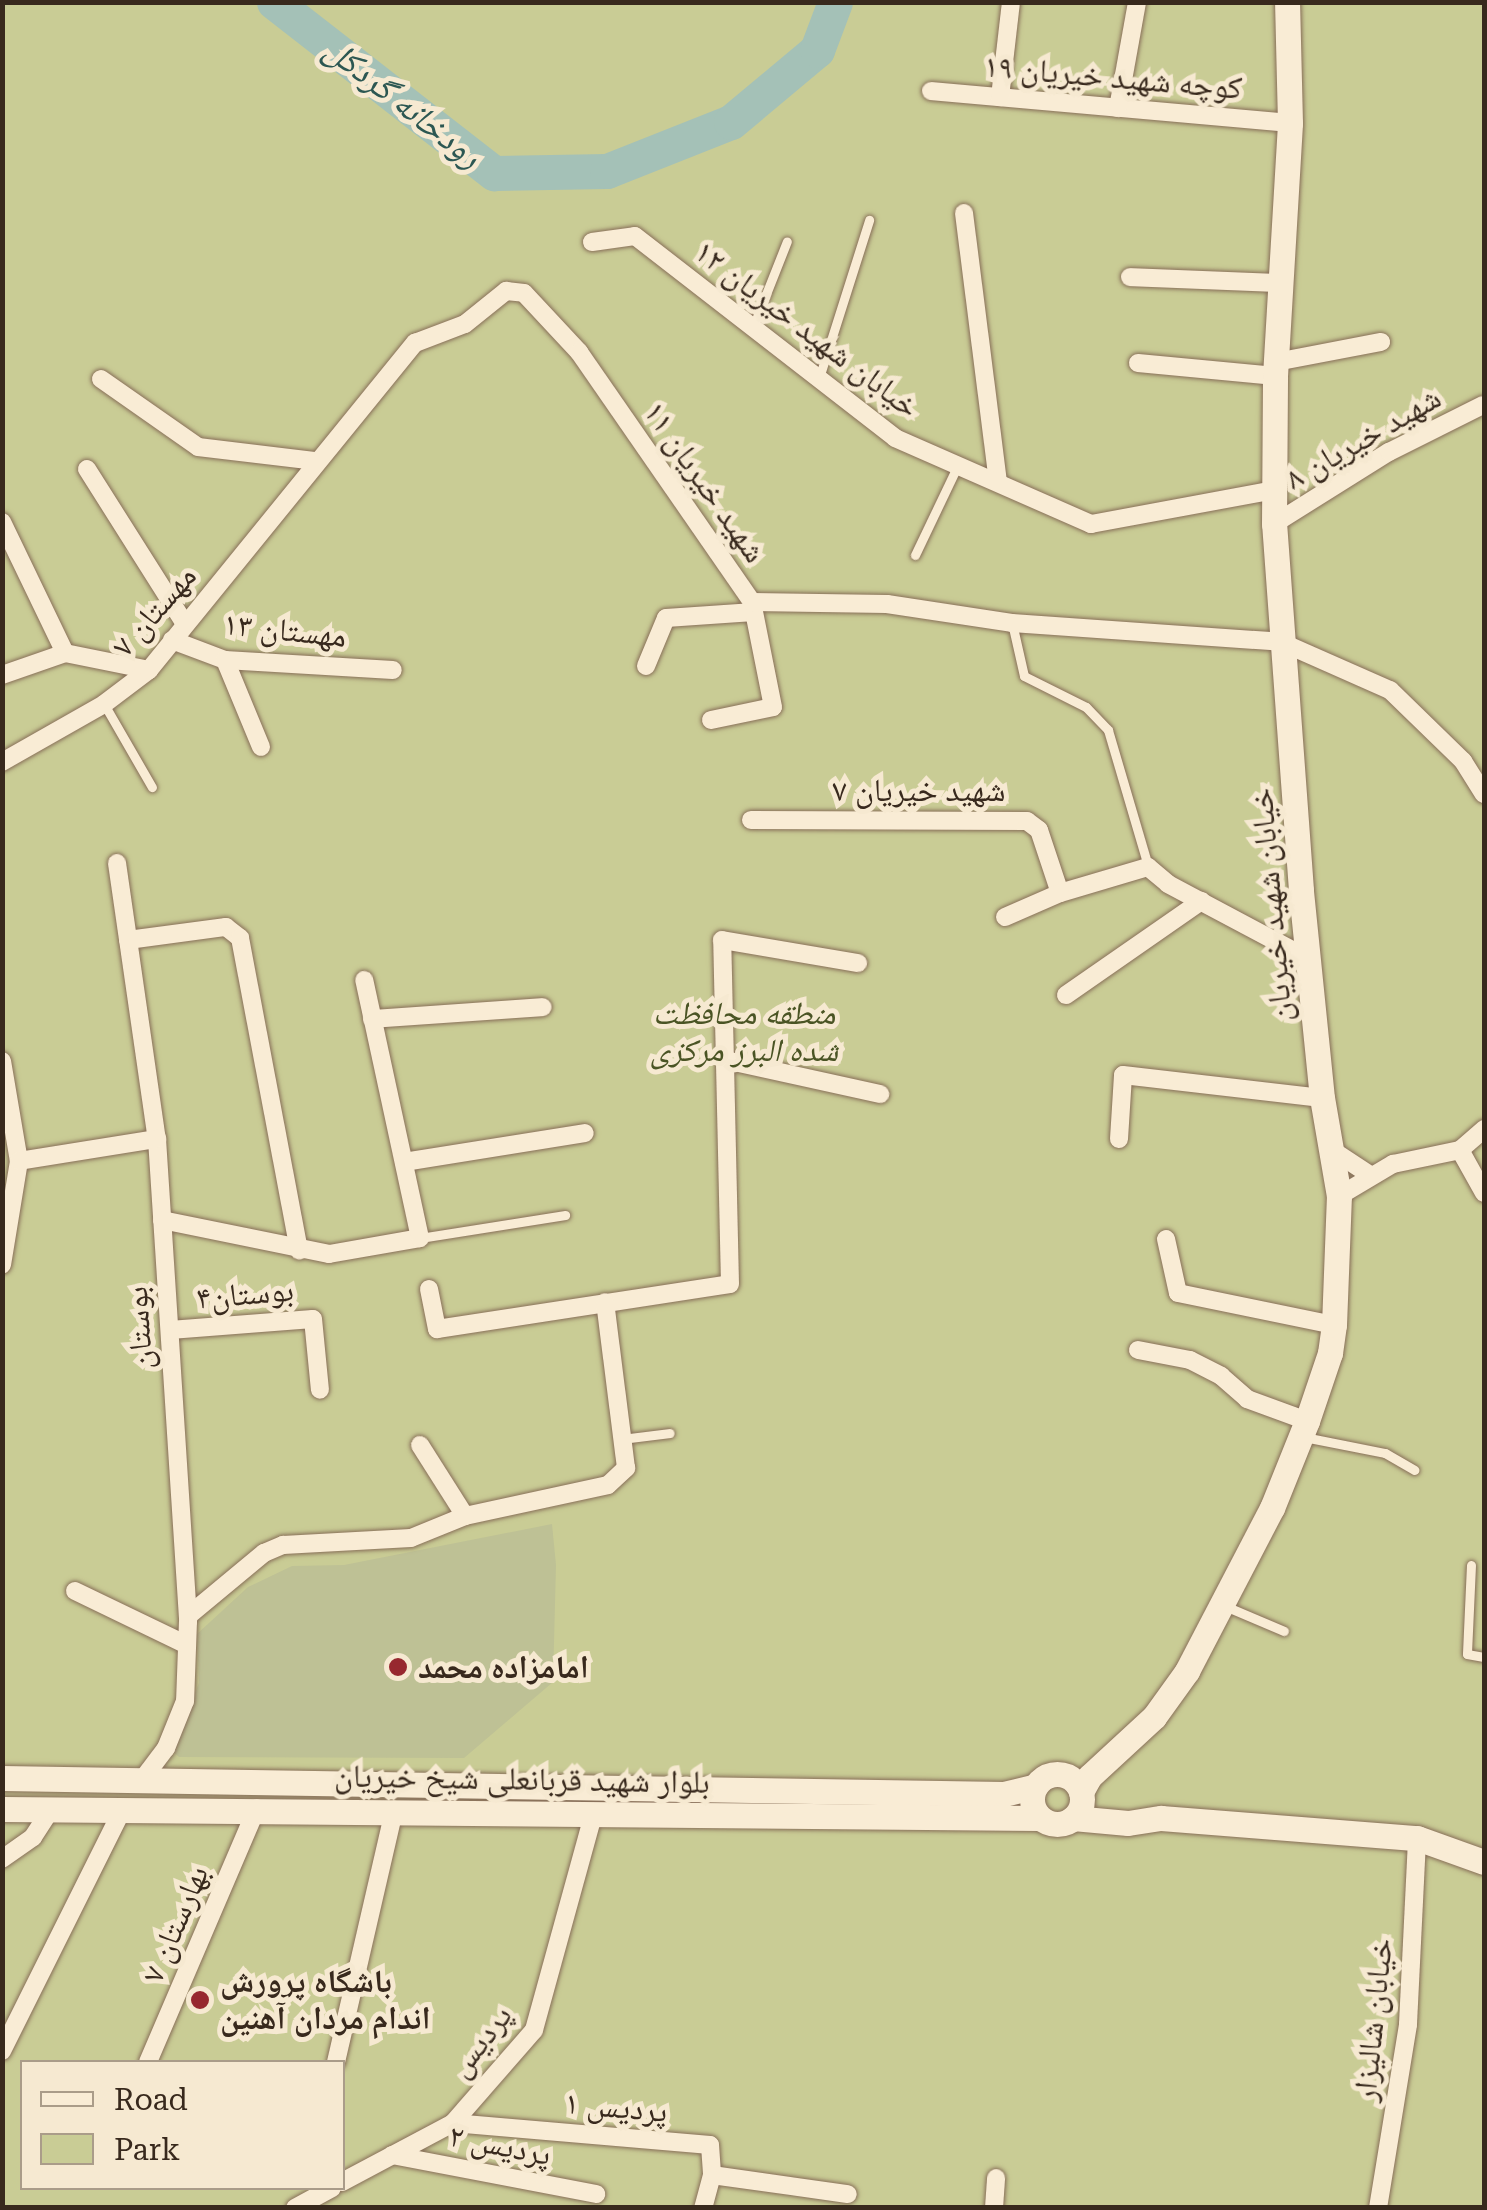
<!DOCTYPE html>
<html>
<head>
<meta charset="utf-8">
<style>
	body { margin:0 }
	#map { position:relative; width:1487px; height:2210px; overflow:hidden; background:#eedec2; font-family:"Roboto Serif","Noto Naskh Arabic",serif }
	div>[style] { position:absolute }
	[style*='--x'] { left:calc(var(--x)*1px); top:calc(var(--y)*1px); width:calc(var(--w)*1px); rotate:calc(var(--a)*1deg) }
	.green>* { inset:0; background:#c9cc95 }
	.cemetery>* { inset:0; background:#bec195 }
	.river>* { height:35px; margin:-17.5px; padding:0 17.5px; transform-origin:17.5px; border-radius:17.5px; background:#a4c1b7 }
	.roads { filter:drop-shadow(0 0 2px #886f59) drop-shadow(0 0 2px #886f59) }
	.lane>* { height:9px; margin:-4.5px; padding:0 4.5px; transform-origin:4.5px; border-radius:4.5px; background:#f9ecd5 }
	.street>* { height:18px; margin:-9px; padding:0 9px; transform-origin:9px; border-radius:9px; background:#f9ecd5 }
	.secondary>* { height:25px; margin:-12.5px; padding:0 12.5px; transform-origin:12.5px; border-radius:12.5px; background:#f9ecd5 }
	.secondary>.ring { margin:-12.5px; padding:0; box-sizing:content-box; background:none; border:25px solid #f9ecd5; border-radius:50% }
	.dots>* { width:28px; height:28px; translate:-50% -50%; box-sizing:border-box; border:5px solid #f6e9d1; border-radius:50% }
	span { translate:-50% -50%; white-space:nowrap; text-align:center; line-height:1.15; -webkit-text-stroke:10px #f6e9d1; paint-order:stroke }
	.street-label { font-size:32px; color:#38291d }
	.park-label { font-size:32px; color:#4a5424; font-style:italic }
	.poi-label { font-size:32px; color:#38291d; font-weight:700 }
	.left { translate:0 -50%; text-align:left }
	.water-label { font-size:35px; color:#2c5752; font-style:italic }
	.frame { position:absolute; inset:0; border:5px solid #38291d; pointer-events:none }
	.legend { position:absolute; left:20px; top:2060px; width:325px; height:130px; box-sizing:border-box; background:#f6e9d1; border:2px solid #aa9c89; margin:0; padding:12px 18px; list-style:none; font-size:30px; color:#38291d }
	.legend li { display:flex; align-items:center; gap:20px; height:50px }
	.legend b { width:50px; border:2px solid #aa9c89 }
</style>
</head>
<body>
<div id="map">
	<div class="green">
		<div style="clip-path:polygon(evenodd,3px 3px,1484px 3px,1484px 2207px,3px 2208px,3px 3px,22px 2062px,342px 2062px,342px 2188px,22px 2188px,22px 2062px)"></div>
	</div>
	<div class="cemetery">
		<div style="clip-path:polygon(552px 1524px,556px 1565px,553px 1682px,464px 1758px,179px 1757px,172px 1751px,199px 1683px,197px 1634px,248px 1587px,292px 1566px,344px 1565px)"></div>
	</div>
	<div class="river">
		<div style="--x:274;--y:2;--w:279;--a:37.9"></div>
		<div style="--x:494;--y:173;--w:113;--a:-1"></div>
		<div style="--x:607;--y:171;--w:133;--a:-21.6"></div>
		<div style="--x:731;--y:122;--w:112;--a:-39.9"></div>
		<div style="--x:817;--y:50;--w:51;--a:-69.4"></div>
	</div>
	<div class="roads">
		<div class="lane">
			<div style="--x:753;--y:327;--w:92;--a:-68.4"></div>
			<div style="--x:819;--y:378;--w:166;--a:-72.4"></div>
			<div style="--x:915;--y:555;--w:100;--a:-64.5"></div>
			<div style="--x:1012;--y:623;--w:54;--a:77.2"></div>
			<div style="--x:1024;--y:676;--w:69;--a:26.6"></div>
			<div style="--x:1086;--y:707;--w:32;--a:46"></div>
			<div style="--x:1108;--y:730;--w:142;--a:73.6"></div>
			<div style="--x:104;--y:704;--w:96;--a:60"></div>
			<div style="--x:420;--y:1238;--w:147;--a:-9"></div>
			<div style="--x:1304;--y:1437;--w:83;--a:11.2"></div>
			<div style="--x:1385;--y:1453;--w:34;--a:30"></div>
			<div style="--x:622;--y:1439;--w:48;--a:-7.1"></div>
			<div style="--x:1471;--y:1565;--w:89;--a:92.6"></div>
			<div style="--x:1467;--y:1654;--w:17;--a:10"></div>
			<div style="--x:1225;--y:1606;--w:64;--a:23"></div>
		</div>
		<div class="street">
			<div style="--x:931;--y:91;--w:360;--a:5.1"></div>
			<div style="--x:1000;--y:97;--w:96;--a:-83.4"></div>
			<div style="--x:1118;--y:108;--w:108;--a:-79.8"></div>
			<div style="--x:964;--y:213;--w:271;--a:82.8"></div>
			<div style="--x:592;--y:242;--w:43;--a:-7.9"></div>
			<div style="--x:635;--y:236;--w:329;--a:37.8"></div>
			<div style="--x:895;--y:438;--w:214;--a:23.7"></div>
			<div style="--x:1091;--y:524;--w:186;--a:-10.5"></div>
			<div style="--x:1130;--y:277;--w:151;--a:2.3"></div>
			<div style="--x:1276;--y:362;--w:107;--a:-10.8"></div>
			<div style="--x:1138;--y:363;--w:138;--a:5.4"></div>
			<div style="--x:101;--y:379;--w:118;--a:35"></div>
			<div style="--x:198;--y:447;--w:119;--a:6.8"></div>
			<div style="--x:87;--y:469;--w:183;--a:57.7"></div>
			<div style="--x:2;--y:522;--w:145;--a:64.3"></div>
			<div style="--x:1274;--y:524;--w:136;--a:-32.1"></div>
			<div style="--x:1389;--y:452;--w:105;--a:-26.6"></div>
			<div style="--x:172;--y:640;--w:57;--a:20.7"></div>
			<div style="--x:225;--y:660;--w:168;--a:3.4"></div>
			<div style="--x:225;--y:660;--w:94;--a:67.5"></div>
			<div style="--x:646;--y:666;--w:52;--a:-67.4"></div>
			<div style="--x:666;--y:618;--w:88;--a:-3.9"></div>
			<div style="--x:2;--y:675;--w:67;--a:-19.2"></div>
			<div style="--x:65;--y:653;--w:86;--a:11.4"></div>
			<div style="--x:711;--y:720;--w:63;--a:-11.8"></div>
			<div style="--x:773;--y:707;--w:107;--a:-101.3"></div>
			<div style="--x:2;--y:762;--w:117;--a:-29.6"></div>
			<div style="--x:104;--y:704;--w:56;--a:-37.1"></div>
			<div style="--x:149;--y:670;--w:422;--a:-50.9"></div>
			<div style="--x:415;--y:343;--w:53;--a:-20.8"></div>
			<div style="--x:465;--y:324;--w:53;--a:-38.8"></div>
			<div style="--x:506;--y:291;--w:18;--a:6"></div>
			<div style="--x:524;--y:293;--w:81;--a:47"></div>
			<div style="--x:579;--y:352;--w:304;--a:55.3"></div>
			<div style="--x:752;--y:602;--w:135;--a:0.8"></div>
			<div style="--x:887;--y:604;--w:126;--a:8.6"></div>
			<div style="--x:1012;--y:623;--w:270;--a:4"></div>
			<div style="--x:1281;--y:642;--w:119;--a:23.8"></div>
			<div style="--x:1390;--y:690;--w:102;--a:44.2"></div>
			<div style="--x:1463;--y:761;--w:39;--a:58"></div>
			<div style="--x:751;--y:820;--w:276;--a:0.2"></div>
			<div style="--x:1027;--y:821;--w:15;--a:37"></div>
			<div style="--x:1039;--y:830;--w:66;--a:71.6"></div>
			<div style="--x:1060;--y:893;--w:92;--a:-16.5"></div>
			<div style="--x:1148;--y:867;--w:26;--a:40"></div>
			<div style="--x:1168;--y:884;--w:160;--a:28"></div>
			<div style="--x:117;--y:863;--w:279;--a:81.8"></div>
			<div style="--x:157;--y:1139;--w:483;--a:86.3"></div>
			<div style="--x:188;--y:1621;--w:80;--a:92.1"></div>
			<div style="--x:185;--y:1701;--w:51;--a:112"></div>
			<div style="--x:166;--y:1748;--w:40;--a:127"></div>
			<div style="--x:1005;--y:917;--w:60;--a:-23.6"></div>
			<div style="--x:128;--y:940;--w:99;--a:-7.6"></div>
			<div style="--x:226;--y:927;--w:18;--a:38"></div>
			<div style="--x:240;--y:938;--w:318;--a:79.3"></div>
			<div style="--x:1066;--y:995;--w:165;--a:-34.8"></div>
			<div style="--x:372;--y:1019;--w:171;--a:-4"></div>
			<div style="--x:725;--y:1060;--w:159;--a:12.4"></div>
			<div style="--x:2;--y:1061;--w:101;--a:80.4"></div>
			<div style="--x:19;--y:1161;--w:105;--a:99.3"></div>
			<div style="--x:1119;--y:1139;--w:64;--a:-86.4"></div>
			<div style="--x:1123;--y:1075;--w:200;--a:6.6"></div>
			<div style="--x:1332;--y:1150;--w:45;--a:33.3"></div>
			<div style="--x:1460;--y:1150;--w:49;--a:60.8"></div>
			<div style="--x:19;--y:1161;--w:140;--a:-9.1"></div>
			<div style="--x:404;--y:1162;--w:183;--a:-9.1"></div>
			<div style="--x:1339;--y:1196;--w:63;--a:-30.7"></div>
			<div style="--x:1393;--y:1164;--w:68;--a:-11.8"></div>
			<div style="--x:1460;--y:1150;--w:32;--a:-41"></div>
			<div style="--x:162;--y:1220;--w:170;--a:11.5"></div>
			<div style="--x:329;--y:1254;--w:92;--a:-10"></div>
			<div style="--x:420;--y:1238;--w:264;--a:-102.2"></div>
			<div style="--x:1166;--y:1239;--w:55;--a:77.5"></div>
			<div style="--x:1178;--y:1293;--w:159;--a:11.6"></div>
			<div style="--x:429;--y:1289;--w:41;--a:78.7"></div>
			<div style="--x:437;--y:1329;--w:296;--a:-8.7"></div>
			<div style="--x:730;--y:1284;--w:344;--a:-91.3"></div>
			<div style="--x:722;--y:940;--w:138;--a:9.6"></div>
			<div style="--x:170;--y:1330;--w:143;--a:-4.4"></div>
			<div style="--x:313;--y:1319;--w:71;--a:84.4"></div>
			<div style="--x:1138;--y:1350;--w:53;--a:10.9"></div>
			<div style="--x:1190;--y:1360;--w:35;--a:27"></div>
			<div style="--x:1221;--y:1376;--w:35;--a:41"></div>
			<div style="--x:1247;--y:1399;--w:64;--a:20.1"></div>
			<div style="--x:420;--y:1445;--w:84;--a:57.6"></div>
			<div style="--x:75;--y:1591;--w:124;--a:25.7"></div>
			<div style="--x:188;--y:1616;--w:99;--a:-39.7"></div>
			<div style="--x:264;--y:1553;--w:21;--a:-23"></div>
			<div style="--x:283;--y:1545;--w:128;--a:-3.1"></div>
			<div style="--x:411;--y:1538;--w:58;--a:-22.2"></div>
			<div style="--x:465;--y:1516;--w:146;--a:-12.2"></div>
			<div style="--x:608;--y:1485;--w:25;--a:-43"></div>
			<div style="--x:626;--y:1468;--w:167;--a:-97.2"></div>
			<div style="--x:2;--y:1859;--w:38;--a:-35"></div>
			<div style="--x:33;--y:1837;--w:33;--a:-57"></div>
			<div style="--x:2;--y:2051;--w:271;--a:-63.5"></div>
			<div style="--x:148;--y:2062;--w:276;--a:-66.8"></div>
			<div style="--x:336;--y:2062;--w:259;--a:-77"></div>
			<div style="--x:453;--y:2123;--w:258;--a:4.9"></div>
			<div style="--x:710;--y:2145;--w:30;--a:86"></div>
			<div style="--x:712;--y:2175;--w:34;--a:105"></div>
			<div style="--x:392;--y:2155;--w:208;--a:10.8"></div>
			<div style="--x:712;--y:2175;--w:137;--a:8"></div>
			<div style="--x:342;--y:2182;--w:126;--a:-28"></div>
			<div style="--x:453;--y:2123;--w:123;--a:-48.9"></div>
			<div style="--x:534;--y:2030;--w:226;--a:-74.6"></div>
			<div style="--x:295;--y:2208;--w:42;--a:-28.4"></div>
			<div style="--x:994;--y:2208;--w:30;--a:-86"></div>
			<div style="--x:1378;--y:2208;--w:186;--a:-80.7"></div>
			<div style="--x:1408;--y:2024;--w:186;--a:-87.2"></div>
		</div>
		<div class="secondary">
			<div class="ring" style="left:1032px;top:1774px;width:25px;height:25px"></div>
			<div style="--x:2;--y:1778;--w:1002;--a:0.91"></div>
			<div style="--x:1004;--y:1794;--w:32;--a:-14"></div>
			<div style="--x:1081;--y:1792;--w:18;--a:-61"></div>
			<div style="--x:1090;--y:1776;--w:87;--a:-42.7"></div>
			<div style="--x:1154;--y:1717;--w:57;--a:-54.3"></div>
			<div style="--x:1187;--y:1671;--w:184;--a:-62.5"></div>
			<div style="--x:1272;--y:1508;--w:94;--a:-68.1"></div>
			<div style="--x:1307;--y:1421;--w:72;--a:-71.3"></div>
			<div style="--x:1330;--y:1353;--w:28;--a:-82"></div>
			<div style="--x:1334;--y:1325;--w:129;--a:-87.8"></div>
			<div style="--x:1339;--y:1196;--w:99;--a:-99.8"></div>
			<div style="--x:1322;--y:1098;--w:209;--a:-95.8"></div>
			<div style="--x:1301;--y:890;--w:367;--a:-94.2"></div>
			<div style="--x:1274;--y:524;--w:148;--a:-89.6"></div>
			<div style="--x:1275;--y:376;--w:253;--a:-86.6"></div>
			<div style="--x:1290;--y:123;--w:121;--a:-91.4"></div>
			<div style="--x:2;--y:1809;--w:1038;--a:0.5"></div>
			<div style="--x:1073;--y:1818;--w:55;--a:5.2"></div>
			<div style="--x:1128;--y:1823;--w:33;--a:-9"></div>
			<div style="--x:1161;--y:1818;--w:257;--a:4.5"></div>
			<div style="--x:1417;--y:1838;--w:71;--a:19.7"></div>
		</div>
	</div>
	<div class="dots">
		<div style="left:398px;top:1667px;background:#97282f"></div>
		<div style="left:200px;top:2000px;background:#97282f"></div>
	</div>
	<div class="street-label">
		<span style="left:1113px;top:77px;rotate:5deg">کوچه شهید خیریان ۱۹</span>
		<span style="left:807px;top:329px;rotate:37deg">خیابان شهید خیریان ۱۲</span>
		<span style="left:1363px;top:438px;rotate:-30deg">شهید خیریان ۸</span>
		<span style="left:705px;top:482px;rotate:55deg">شهید خیریان ۱۱</span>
		<span style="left:154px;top:611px;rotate:-49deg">مهستان ۷</span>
		<span style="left:285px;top:630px;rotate:6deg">مهستان ۱۳</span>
		<span style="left:919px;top:790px">شهید خیریان ۷</span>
		<span style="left:1271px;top:905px;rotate:-95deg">خیابان شهید خیریان</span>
		<span style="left:245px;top:1294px;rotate:-5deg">بوستان۴</span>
		<span style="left:139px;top:1328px;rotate:-94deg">بوستان</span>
		<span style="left:522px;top:1779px;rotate:1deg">بلوار شهید قربانعلی شیخ خیریان</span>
		<span style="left:175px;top:1924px;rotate:-67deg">بهارستان ۷</span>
		<span style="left:1373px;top:2020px;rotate:-84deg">خیابان شالیزار</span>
		<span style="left:480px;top:2041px;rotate:-52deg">پردیس</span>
		<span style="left:616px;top:2107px;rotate:5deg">پردیس ۱</span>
		<span style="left:500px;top:2145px;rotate:11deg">پردیس ۲</span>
	</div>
	<div class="park-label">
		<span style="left:744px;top:1032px">منطقه محافظت<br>شده البرز مرکزی</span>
	</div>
	<div class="poi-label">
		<span class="left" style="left:418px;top:1667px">امامزاده محمد</span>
		<span class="left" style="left:220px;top:2000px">باشگاه پرورش<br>اندام مردان آهنین</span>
	</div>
	<div class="water-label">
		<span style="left:403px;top:103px;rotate:38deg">رودخانه گردکل</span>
	</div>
	<div class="frame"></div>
	<ul class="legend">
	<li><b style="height:12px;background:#f9ecd5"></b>Road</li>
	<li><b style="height:28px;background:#c9cc95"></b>Park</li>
	</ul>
</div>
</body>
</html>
